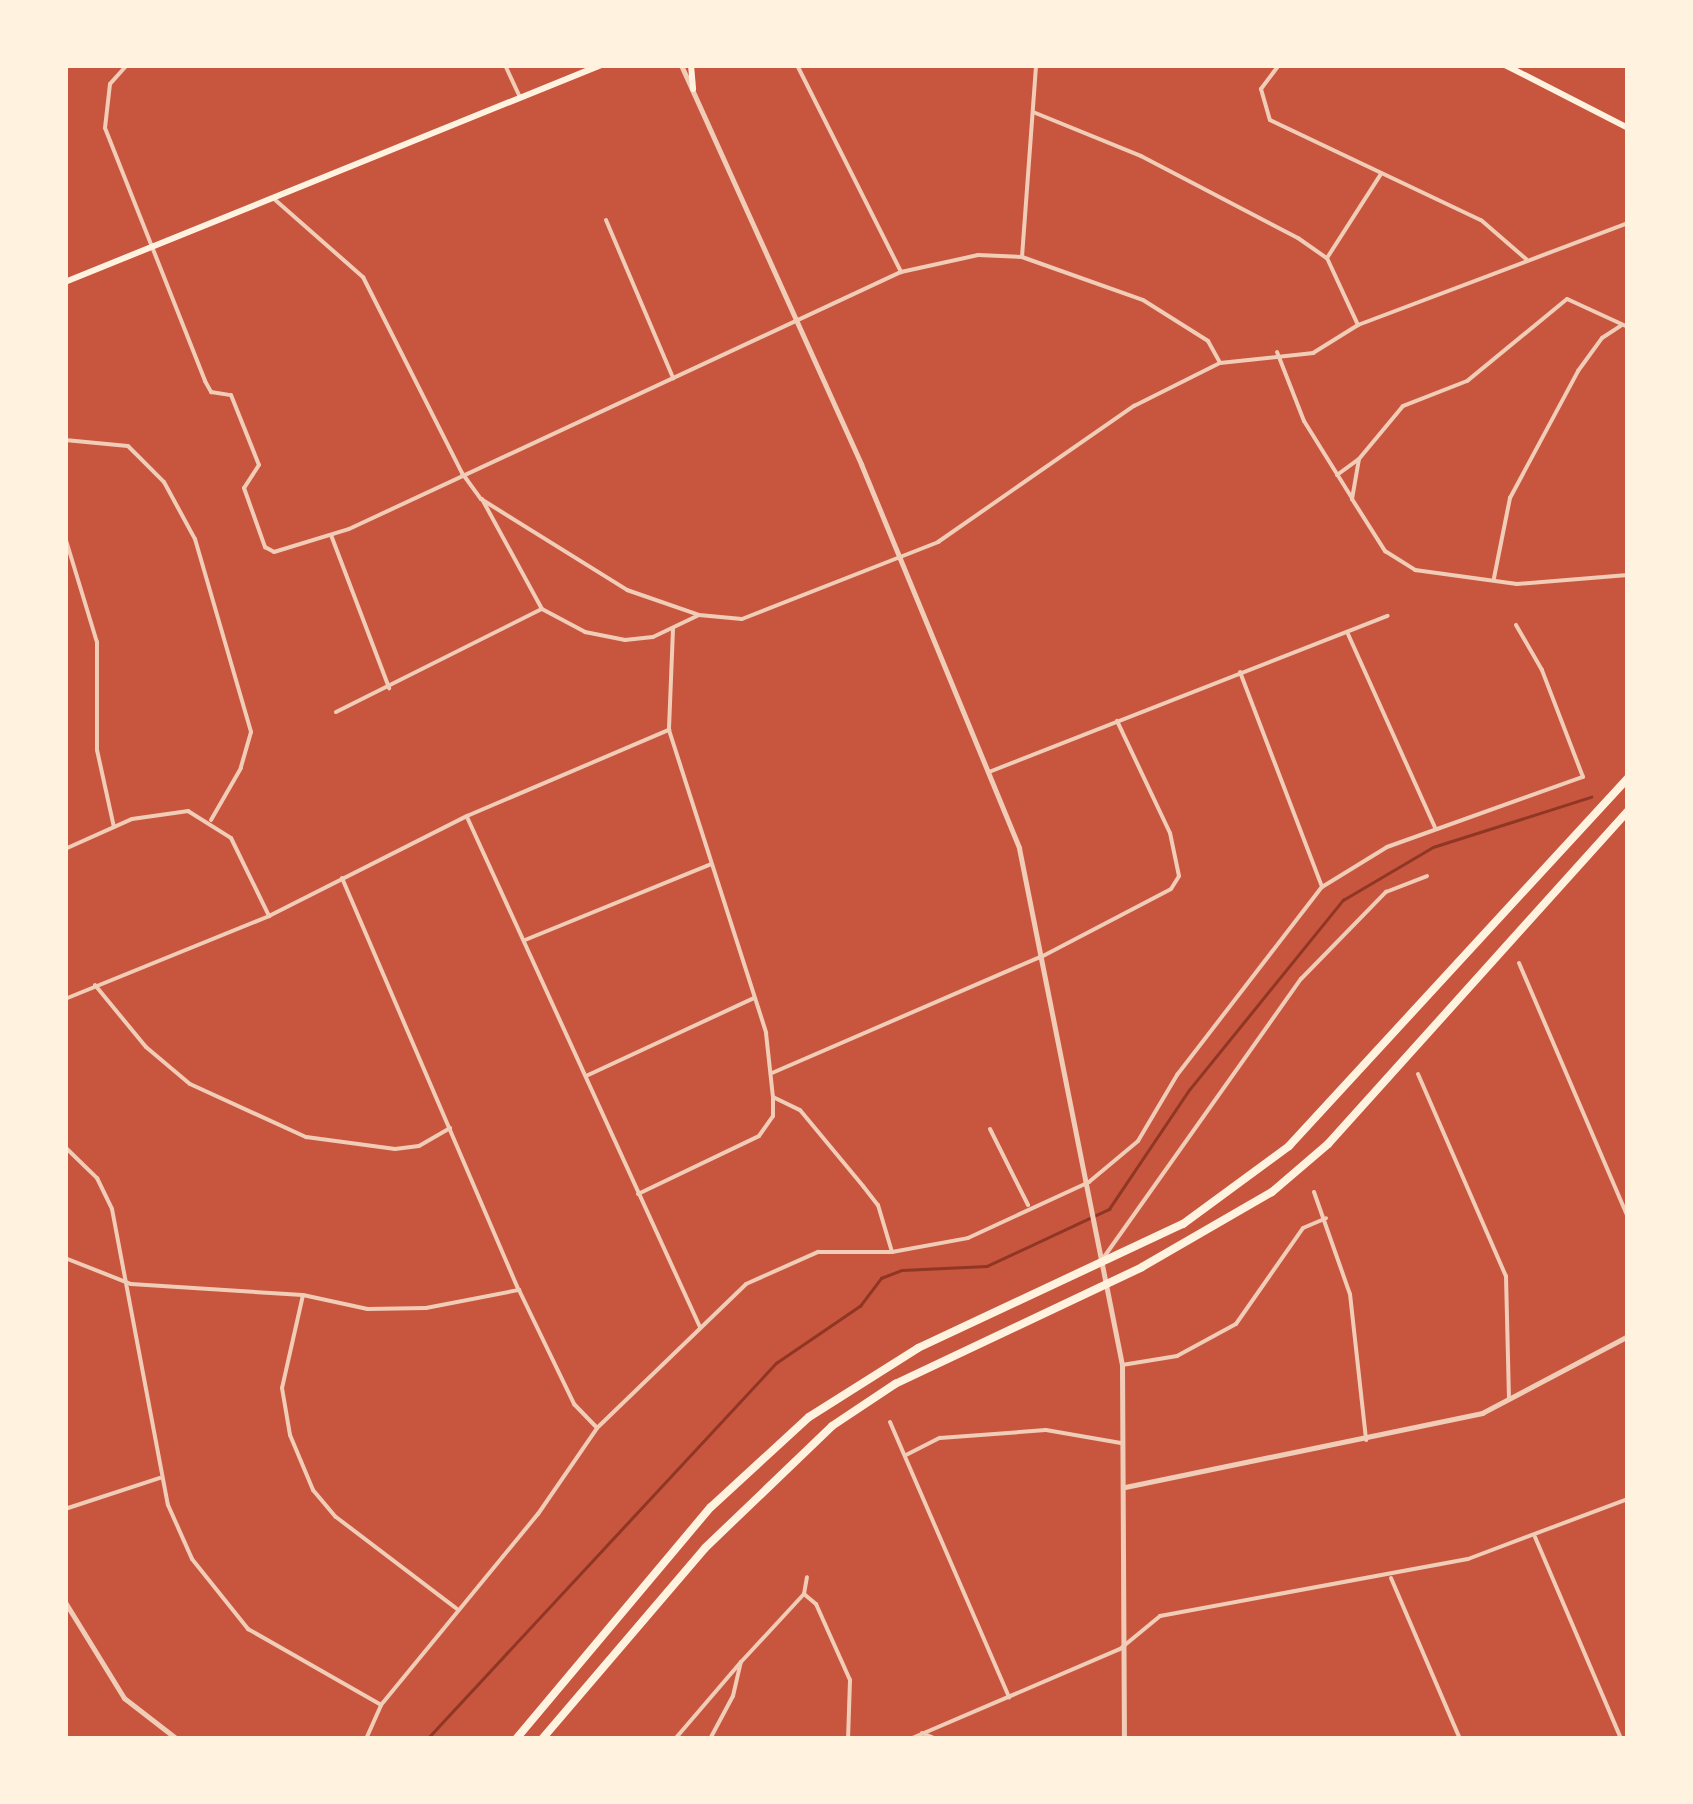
<!DOCTYPE html>
<html>
<head>
<meta charset="utf-8">
<style>
	body { margin:0 }
	#map { position:relative; width:1693px; height:1804px; overflow:hidden; background:#c8553d; font-family:Ubuntu,sans-serif }
	div>[style] { position:absolute }
	[style*='--x'] { left:calc(var(--x)*1px); top:calc(var(--y)*1px); width:calc(var(--w)*1px); rotate:calc(var(--a)*1deg) }
	.stream>* { height:2.5px; margin:-1.25px; padding:0 1.25px; transform-origin:1.25px; border-radius:1.25px; background:#8f3625 }
	.minor>* { height:4px; margin:-2px; padding:0 2px; transform-origin:2px; border-radius:2px; background:#f1ccb7 }
	.tertiary>* { height:5px; margin:-2.5px; padding:0 2.5px; transform-origin:2.5px; border-radius:2.5px; background:#f1ccb7 }
	.primary>* { height:6px; margin:-3px; padding:0 3px; transform-origin:3px; border-radius:3px; background:#fff3e0 }
	.motorway>* { height:8px; margin:-4px; padding:0 4px; transform-origin:4px; border-radius:4px; background:#fff3e0 }
	span { translate:-50% -50%; white-space:nowrap; text-align:center; line-height:1.15; -webkit-text-stroke:10px #fff3e0; paint-order:stroke }
	.frame { position:absolute; inset:0; border:68px solid #fff3e0; pointer-events:none }
</style>
</head>
<body>
<div id="map">
	<div class="stream">
		<div style="--x:427;--y:1739;--w:513;--a:-47.13"></div>
		<div style="--x:776;--y:1363;--w:102;--a:-34.2"></div>
		<div style="--x:860;--y:1306;--w:35;--a:-53"></div>
		<div style="--x:881;--y:1278;--w:22;--a:-21"></div>
		<div style="--x:902;--y:1270;--w:85;--a:-2.7"></div>
		<div style="--x:987;--y:1266;--w:135;--a:-25"></div>
		<div style="--x:1109;--y:1209;--w:143;--a:-56.1"></div>
		<div style="--x:1189;--y:1090;--w:245;--a:-51"></div>
		<div style="--x:1343;--y:900;--w:104;--a:-30.5"></div>
		<div style="--x:1433;--y:847;--w:166;--a:-17.6"></div>
	</div>
	<div class="minor">
		<div style="--x:127;--y:65;--w:25;--a:132"></div>
		<div style="--x:110;--y:84;--w:44;--a:96.5"></div>
		<div style="--x:105;--y:128;--w:272;--a:68.4"></div>
		<div style="--x:205;--y:381;--w:13;--a:61"></div>
		<div style="--x:211;--y:392;--w:20;--a:9"></div>
		<div style="--x:231;--y:395;--w:75;--a:68.2"></div>
		<div style="--x:259;--y:465;--w:27;--a:123"></div>
		<div style="--x:244;--y:488;--w:63;--a:70.4"></div>
		<div style="--x:265;--y:547;--w:10;--a:29"></div>
		<div style="--x:274;--y:552;--w:78;--a:-17"></div>
		<div style="--x:349;--y:529;--w:609;--a:-24.97"></div>
		<div style="--x:901;--y:272;--w:79;--a:-12.4"></div>
		<div style="--x:978;--y:255;--w:44;--a:2.6"></div>
		<div style="--x:1022;--y:257;--w:128;--a:19.6"></div>
		<div style="--x:1143;--y:300;--w:77;--a:32.2"></div>
		<div style="--x:1208;--y:341;--w:25;--a:61"></div>
		<div style="--x:505;--y:65;--w:35;--a:65"></div>
		<div style="--x:797;--y:65;--w:232;--a:63.3"></div>
		<div style="--x:1279;--y:65;--w:30;--a:127"></div>
		<div style="--x:1261;--y:89;--w:32;--a:74"></div>
		<div style="--x:1270;--y:120;--w:233;--a:25.4"></div>
		<div style="--x:1481;--y:220;--w:60;--a:40.9"></div>
		<div style="--x:1033;--y:112;--w:117;--a:22.2"></div>
		<div style="--x:1141;--y:156;--w:177;--a:27.6"></div>
		<div style="--x:1298;--y:238;--w:35;--a:35"></div>
		<div style="--x:1327;--y:258;--w:74;--a:65.2"></div>
		<div style="--x:273;--y:198;--w:120;--a:41.3"></div>
		<div style="--x:363;--y:277;--w:220;--a:63.2"></div>
		<div style="--x:462;--y:473;--w:32;--a:54"></div>
		<div style="--x:481;--y:499;--w:172;--a:31.9"></div>
		<div style="--x:627;--y:590;--w:76;--a:19.1"></div>
		<div style="--x:699;--y:615;--w:43;--a:5.3"></div>
		<div style="--x:742;--y:619;--w:211;--a:-21.4"></div>
		<div style="--x:938;--y:542;--w:239;--a:-34.8"></div>
		<div style="--x:1134;--y:406;--w:96;--a:-26.6"></div>
		<div style="--x:1220;--y:363;--w:94;--a:-6.1"></div>
		<div style="--x:1313;--y:353;--w:53;--a:-31.9"></div>
		<div style="--x:1358;--y:325;--w:289;--a:-20.7"></div>
		<div style="--x:606;--y:220;--w:172;--a:67"></div>
		<div style="--x:1022;--y:257;--w:193;--a:-85.8"></div>
		<div style="--x:1327;--y:258;--w:100;--a:-57.3"></div>
		<div style="--x:1628;--y:327;--w:67;--a:-155.3"></div>
		<div style="--x:1567;--y:299;--w:129;--a:140.6"></div>
		<div style="--x:1467;--y:381;--w:69;--a:158.7"></div>
		<div style="--x:1403;--y:406;--w:69;--a:129.7"></div>
		<div style="--x:1359;--y:459;--w:41;--a:99.9"></div>
		<div style="--x:1352;--y:499;--w:62;--a:57.6"></div>
		<div style="--x:1385;--y:551;--w:36;--a:32"></div>
		<div style="--x:1415;--y:570;--w:103;--a:7.8"></div>
		<div style="--x:1517;--y:584;--w:111;--a:-4.6"></div>
		<div style="--x:1277;--y:352;--w:74;--a:68.6"></div>
		<div style="--x:1304;--y:421;--w:91;--a:58.1"></div>
		<div style="--x:65;--y:440;--w:63;--a:5.4"></div>
		<div style="--x:128;--y:446;--w:51;--a:45"></div>
		<div style="--x:164;--y:482;--w:65;--a:61.5"></div>
		<div style="--x:195;--y:539;--w:201;--a:73.8"></div>
		<div style="--x:251;--y:732;--w:37;--a:106"></div>
		<div style="--x:241;--y:768;--w:60;--a:120"></div>
		<div style="--x:1337;--y:475;--w:26;--a:-36"></div>
		<div style="--x:482;--y:499;--w:125;--a:61.4"></div>
		<div style="--x:542;--y:609;--w:49;--a:28.1"></div>
		<div style="--x:585;--y:632;--w:41;--a:11.3"></div>
		<div style="--x:625;--y:640;--w:28;--a:-6"></div>
		<div style="--x:653;--y:637;--w:51;--a:-25.6"></div>
		<div style="--x:331;--y:535;--w:164;--a:69.2"></div>
		<div style="--x:65;--y:537;--w:110;--a:73.1"></div>
		<div style="--x:97;--y:642;--w:108;--a:90"></div>
		<div style="--x:97;--y:750;--w:79;--a:77.6"></div>
		<div style="--x:1494;--y:578;--w:82;--a:-78.7"></div>
		<div style="--x:1510;--y:498;--w:144;--a:-61.8"></div>
		<div style="--x:1578;--y:371;--w:41;--a:-54"></div>
		<div style="--x:1602;--y:338;--w:24;--a:-33"></div>
		<div style="--x:673;--y:629;--w:101;--a:92.3"></div>
		<div style="--x:669;--y:730;--w:318;--a:72.2"></div>
		<div style="--x:766;--y:1033;--w:64;--a:83.8"></div>
		<div style="--x:773;--y:1097;--w:30;--a:26"></div>
		<div style="--x:800;--y:1110;--w:99;--a:50.3"></div>
		<div style="--x:863;--y:1186;--w:24;--a:52"></div>
		<div style="--x:878;--y:1205;--w:49;--a:73.4"></div>
		<div style="--x:1348;--y:634;--w:213;--a:65.8"></div>
		<div style="--x:1240;--y:672;--w:230;--a:69.1"></div>
		<div style="--x:336;--y:712;--w:230;--a:-26.6"></div>
		<div style="--x:989;--y:772;--w:428;--a:-21.4"></div>
		<div style="--x:467;--y:817;--w:561;--a:65.45"></div>
		<div style="--x:65;--y:849;--w:73;--a:-24.1"></div>
		<div style="--x:132;--y:819;--w:57;--a:-8.1"></div>
		<div style="--x:188;--y:811;--w:51;--a:32.1"></div>
		<div style="--x:231;--y:838;--w:87;--a:64"></div>
		<div style="--x:1627;--y:876;--w:3;--a:72"></div>
		<div style="--x:342;--y:878;--w:448;--a:66.8"></div>
		<div style="--x:519;--y:1290;--w:127;--a:64.2"></div>
		<div style="--x:574;--y:1404;--w:33;--a:46"></div>
		<div style="--x:525;--y:940;--w:201;--a:-22.2"></div>
		<div style="--x:1519;--y:963;--w:276;--a:66.8"></div>
		<div style="--x:95;--y:985;--w:80;--a:50.6"></div>
		<div style="--x:146;--y:1047;--w:57;--a:40.1"></div>
		<div style="--x:190;--y:1084;--w:128;--a:24.6"></div>
		<div style="--x:306;--y:1137;--w:90;--a:7.7"></div>
		<div style="--x:395;--y:1149;--w:24;--a:-7"></div>
		<div style="--x:419;--y:1146;--w:36;--a:-30"></div>
		<div style="--x:65;--y:999;--w:220;--a:-22.1"></div>
		<div style="--x:269;--y:916;--w:222;--a:-26.8"></div>
		<div style="--x:467;--y:816;--w:220;--a:-23.1"></div>
		<div style="--x:772;--y:1073;--w:295;--a:-23.4"></div>
		<div style="--x:1043;--y:956;--w:144;--a:-27.6"></div>
		<div style="--x:1171;--y:889;--w:15;--a:-58"></div>
		<div style="--x:1179;--y:876;--w:44;--a:-101.8"></div>
		<div style="--x:1170;--y:833;--w:124;--a:-115.3"></div>
		<div style="--x:1418;--y:1074;--w:220;--a:66.5"></div>
		<div style="--x:1506;--y:1276;--w:123;--a:88.6"></div>
		<div style="--x:586;--y:1076;--w:185;--a:-24.9"></div>
		<div style="--x:990;--y:1129;--w:85;--a:63.4"></div>
		<div style="--x:65;--y:1147;--w:45;--a:44.1"></div>
		<div style="--x:97;--y:1178;--w:34;--a:64"></div>
		<div style="--x:112;--y:1209;--w:301;--a:79.3"></div>
		<div style="--x:168;--y:1505;--w:59;--a:66"></div>
		<div style="--x:192;--y:1559;--w:90;--a:51.3"></div>
		<div style="--x:248;--y:1629;--w:153;--a:29.7"></div>
		<div style="--x:1314;--y:1192;--w:108;--a:70.6"></div>
		<div style="--x:1350;--y:1294;--w:147;--a:83.7"></div>
		<div style="--x:638;--y:1194;--w:134;--a:-25.6"></div>
		<div style="--x:759;--y:1136;--w:24;--a:-55"></div>
		<div style="--x:773;--y:1116;--w:19;--a:-90"></div>
		<div style="--x:1104;--y:1257;--w:341;--a:-54.7"></div>
		<div style="--x:1301;--y:979;--w:122;--a:-45.7"></div>
		<div style="--x:1386;--y:892;--w:44;--a:-21.3"></div>
		<div style="--x:65;--y:1258;--w:71;--a:21.5"></div>
		<div style="--x:131;--y:1284;--w:172;--a:3.7"></div>
		<div style="--x:303;--y:1295;--w:66;--a:12.2"></div>
		<div style="--x:368;--y:1309;--w:58;--a:-1"></div>
		<div style="--x:426;--y:1308;--w:95;--a:-11"></div>
		<div style="--x:303;--y:1295;--w:95;--a:102.7"></div>
		<div style="--x:282;--y:1388;--w:48;--a:80.3"></div>
		<div style="--x:290;--y:1435;--w:60;--a:67.3"></div>
		<div style="--x:313;--y:1490;--w:35;--a:50"></div>
		<div style="--x:336;--y:1517;--w:151;--a:37.2"></div>
		<div style="--x:1122;--y:1365;--w:56;--a:-9.3"></div>
		<div style="--x:1177;--y:1356;--w:67;--a:-28.5"></div>
		<div style="--x:1236;--y:1324;--w:117;--a:-55.1"></div>
		<div style="--x:1303;--y:1228;--w:25;--a:-23"></div>
		<div style="--x:890;--y:1422;--w:300;--a:66.6"></div>
		<div style="--x:906;--y:1455;--w:38;--a:-27"></div>
		<div style="--x:940;--y:1438;--w:106;--a:-4.3"></div>
		<div style="--x:1046;--y:1430;--w:76;--a:9.8"></div>
		<div style="--x:65;--y:1509;--w:100;--a:-18.1"></div>
		<div style="--x:1535;--y:1537;--w:220;--a:66.9"></div>
		<div style="--x:1391;--y:1578;--w:175;--a:66.8"></div>
		<div style="--x:804;--y:1594;--w:16;--a:40"></div>
		<div style="--x:816;--y:1604;--w:83;--a:65.9"></div>
		<div style="--x:850;--y:1680;--w:59;--a:91.9"></div>
		<div style="--x:922;--y:1733;--w:15;--a:23"></div>
		<div style="--x:366;--y:1739;--w:37;--a:-66"></div>
		<div style="--x:381;--y:1705;--w:247;--a:-50.6"></div>
		<div style="--x:538;--y:1514;--w:104;--a:-55.5"></div>
		<div style="--x:597;--y:1428;--w:207;--a:-44"></div>
		<div style="--x:746;--y:1284;--w:79;--a:-24"></div>
		<div style="--x:818;--y:1252;--w:74;--a:0"></div>
		<div style="--x:892;--y:1252;--w:77;--a:-10.4"></div>
		<div style="--x:968;--y:1238;--w:133;--a:-24.8"></div>
		<div style="--x:1089;--y:1182;--w:64;--a:-39.9"></div>
		<div style="--x:1138;--y:1141;--w:77;--a:-59.4"></div>
		<div style="--x:1177;--y:1075;--w:237;--a:-52.4"></div>
		<div style="--x:1322;--y:887;--w:76;--a:-31.6"></div>
		<div style="--x:1387;--y:847;--w:208;--a:-19.7"></div>
		<div style="--x:1583;--y:777;--w:115;--a:-111"></div>
		<div style="--x:1542;--y:670;--w:52;--a:-120"></div>
		<div style="--x:675;--y:1739;--w:101;--a:-49.4"></div>
		<div style="--x:710;--y:1739;--w:49;--a:-61.9"></div>
		<div style="--x:733;--y:1696;--w:35;--a:-77"></div>
		<div style="--x:741;--y:1662;--w:93;--a:-47.2"></div>
		<div style="--x:804;--y:1594;--w:17;--a:-80"></div>
		<div style="--x:910;--y:1739;--w:228;--a:-23.2"></div>
		<div style="--x:1120;--y:1649;--w:52;--a:-39.5"></div>
		<div style="--x:1160;--y:1616;--w:313;--a:-10.5"></div>
		<div style="--x:1468;--y:1559;--w:171;--a:-20.6"></div>
	</div>
	<div class="tertiary">
		<div style="--x:681;--y:65;--w:438;--a:65.7"></div>
		<div style="--x:861;--y:464;--w:415;--a:67.6"></div>
		<div style="--x:1019;--y:848;--w:527;--a:78.73"></div>
		<div style="--x:1122;--y:1365;--w:374;--a:89.7"></div>
		<div style="--x:1125;--y:1487;--w:365;--a:-11.7"></div>
		<div style="--x:1482;--y:1413;--w:165;--a:-27.8"></div>
		<div style="--x:65;--y:1602;--w:113;--a:58.4"></div>
		<div style="--x:124;--y:1698;--w:67;--a:37.7"></div>
	</div>
	<div class="primary">
		<div style="--x:691;--y:65;--w:24;--a:85"></div>
		<div style="--x:1505;--y:65;--w:138;--a:27.1"></div>
		<div style="--x:65;--y:282;--w:578;--a:-22.04"></div>
	</div>
	<div class="motorway">
		<div style="--x:516;--y:1739;--w:303;--a:-50"></div>
		<div style="--x:711;--y:1507;--w:133;--a:-42.6"></div>
		<div style="--x:809;--y:1417;--w:129;--a:-32.3"></div>
		<div style="--x:918;--y:1348;--w:293;--a:-25.1"></div>
		<div style="--x:1183;--y:1224;--w:132;--a:-36.3"></div>
		<div style="--x:1289;--y:1146;--w:500;--a:-47.35"></div>
		<div style="--x:542;--y:1739;--w:251;--a:-49.5"></div>
		<div style="--x:705;--y:1548;--w:176;--a:-43.8"></div>
		<div style="--x:832;--y:1426;--w:76;--a:-33.7"></div>
		<div style="--x:895;--y:1384;--w:273;--a:-25.3"></div>
		<div style="--x:1142;--y:1267;--w:150;--a:-30"></div>
		<div style="--x:1272;--y:1192;--w:74;--a:-40.6"></div>
		<div style="--x:1328;--y:1144;--w:448;--a:-48"></div>
	</div>
	<div class="frame"></div>
</div>
</body>
</html>
